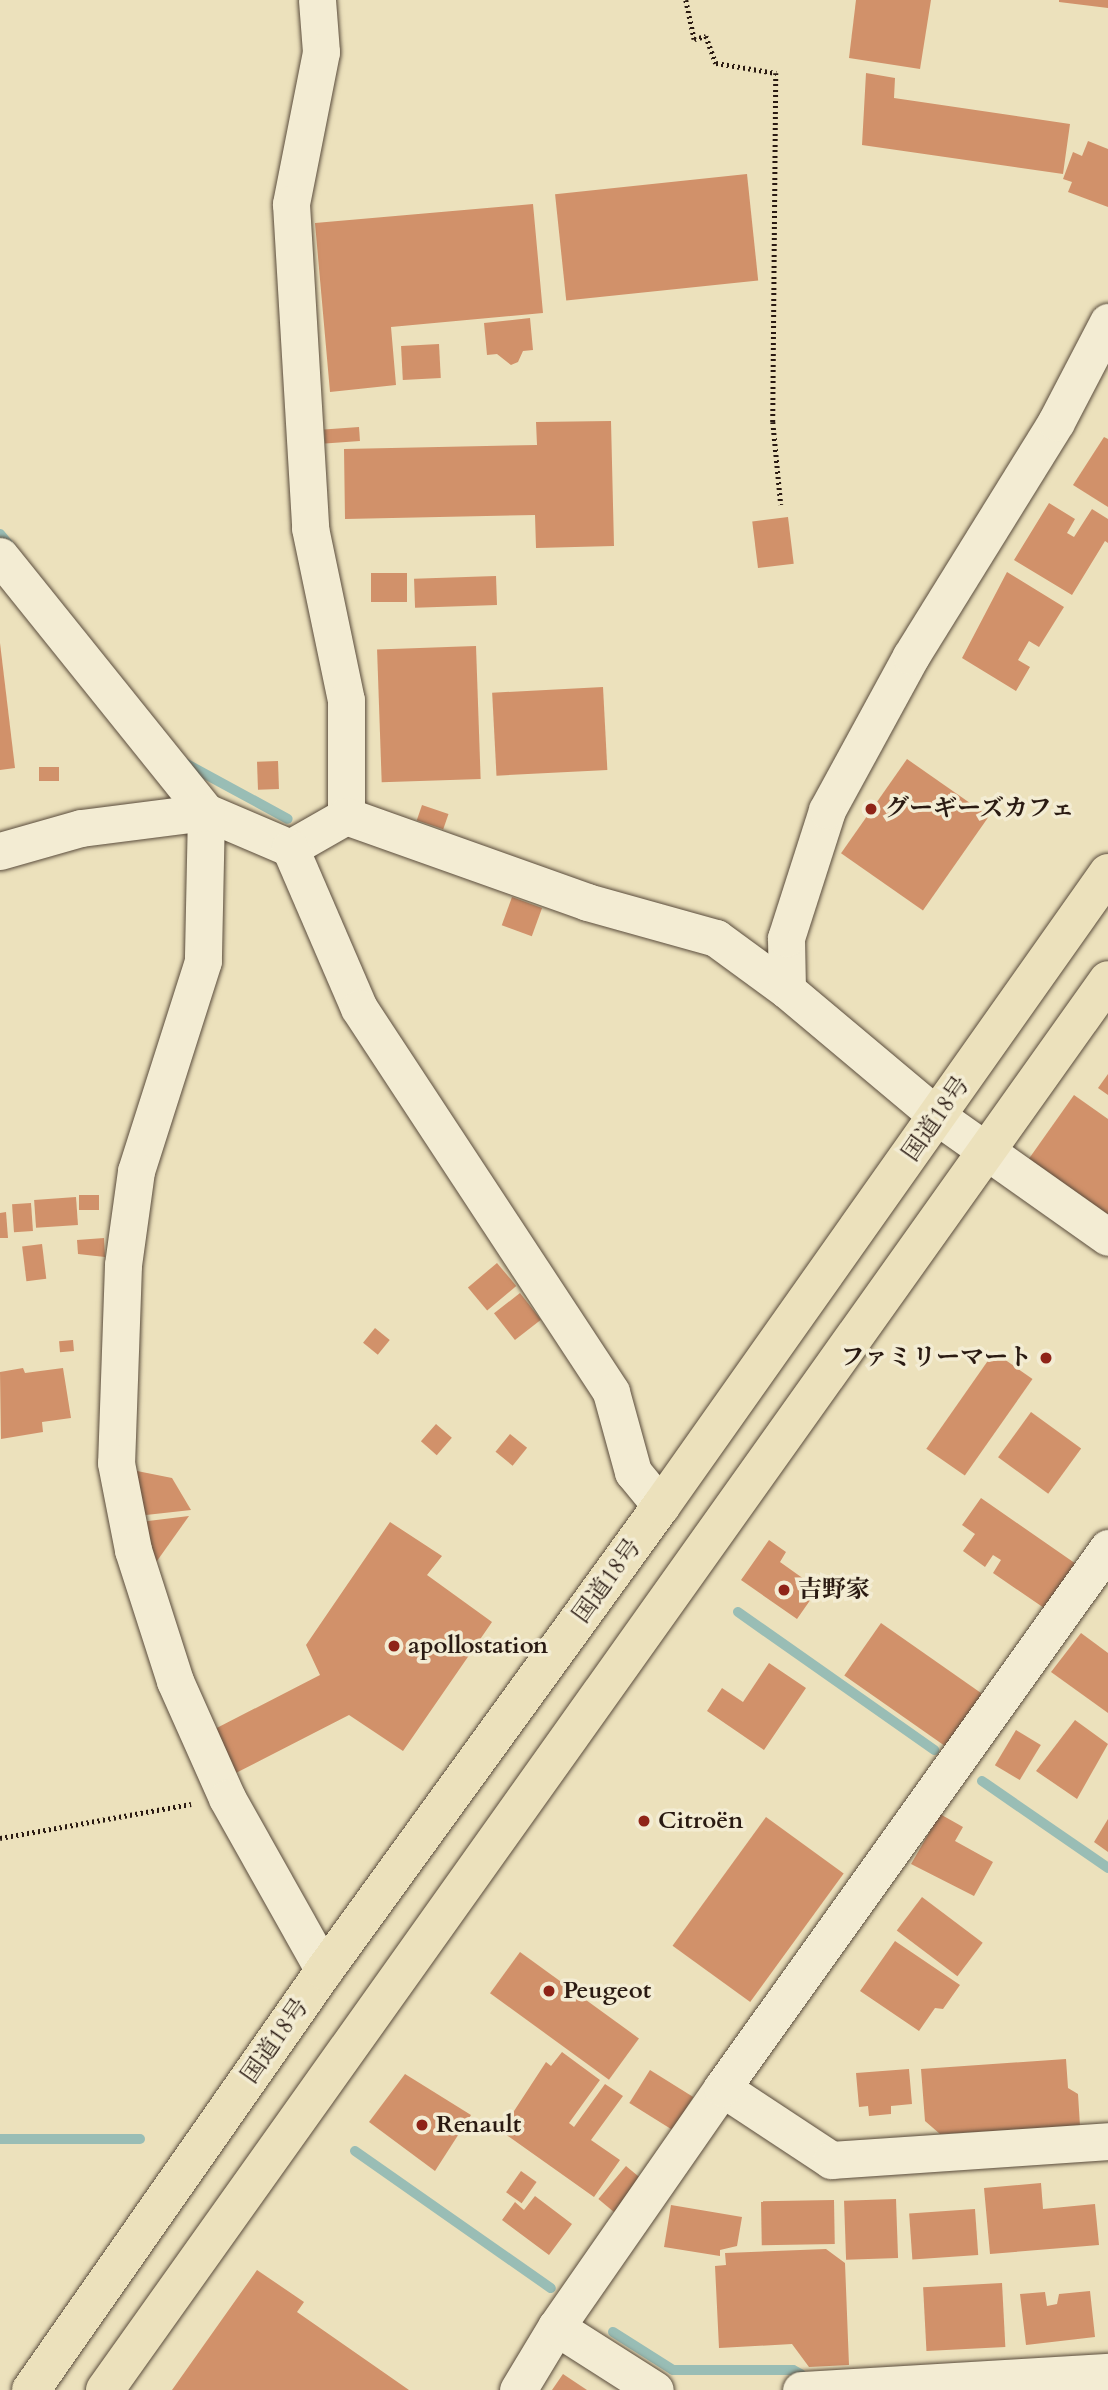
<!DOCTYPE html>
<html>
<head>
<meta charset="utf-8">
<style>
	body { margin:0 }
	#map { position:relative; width:1108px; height:2390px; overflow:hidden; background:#ece1bc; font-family:Cardo,"Noto Serif JP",serif }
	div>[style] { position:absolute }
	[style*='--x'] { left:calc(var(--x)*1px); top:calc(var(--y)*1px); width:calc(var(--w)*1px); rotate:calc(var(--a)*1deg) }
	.stream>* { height:10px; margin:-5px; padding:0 5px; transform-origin:5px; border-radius:5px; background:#99bdb5 }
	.building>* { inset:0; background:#d1916a; transform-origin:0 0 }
	.path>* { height:4.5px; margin-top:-2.25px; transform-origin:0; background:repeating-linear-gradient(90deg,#2a1a12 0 2px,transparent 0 5.5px) }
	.roads { filter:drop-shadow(0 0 2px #5a4c3c) drop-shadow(0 0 2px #5a4c3c) }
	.minor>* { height:37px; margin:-18.5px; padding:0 18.5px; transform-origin:18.5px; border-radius:18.5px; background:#f3ecd3 }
	.highway>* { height:38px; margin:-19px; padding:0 19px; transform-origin:19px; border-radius:19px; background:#ece1bc }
	.dots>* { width:19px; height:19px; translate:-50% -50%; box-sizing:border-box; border:4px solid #f3ecd3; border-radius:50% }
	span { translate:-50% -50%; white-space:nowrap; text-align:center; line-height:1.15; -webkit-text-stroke:7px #f3ecd3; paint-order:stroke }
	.poi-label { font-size:24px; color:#2a1a12; font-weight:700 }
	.left { translate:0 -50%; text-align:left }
	.right { translate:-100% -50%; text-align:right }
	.street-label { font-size:24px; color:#2a1a12 }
</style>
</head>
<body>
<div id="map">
	<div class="stream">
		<div style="--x:0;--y:534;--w:19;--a:51"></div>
		<div style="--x:183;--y:762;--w:119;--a:28.5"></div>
		<div style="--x:738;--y:1612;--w:240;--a:35.1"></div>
		<div style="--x:982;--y:1781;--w:153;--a:34.6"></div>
		<div style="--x:0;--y:2139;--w:140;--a:0"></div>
		<div style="--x:355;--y:2151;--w:239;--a:35"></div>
		<div style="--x:613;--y:2332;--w:71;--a:32.3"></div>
		<div style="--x:673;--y:2370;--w:120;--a:0"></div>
		<div style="--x:793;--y:2370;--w:9;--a:27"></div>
	</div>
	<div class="building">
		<div style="clip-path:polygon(856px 0,931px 0,920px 69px,849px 58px)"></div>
		<div style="clip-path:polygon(1059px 0,1108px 0,1108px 8px,1059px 2px)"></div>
		<div style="clip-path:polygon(866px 73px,895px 78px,894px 98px,1070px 124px,1063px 174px,862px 145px)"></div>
		<div style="clip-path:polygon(1088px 141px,1108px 149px,1108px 207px,1068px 192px,1072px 182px,1063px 179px,1073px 152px,1082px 156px)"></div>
		<div style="left:747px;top:174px;width:107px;height:193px;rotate:84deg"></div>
		<div style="clip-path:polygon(533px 204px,543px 313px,391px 327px,396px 385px,330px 392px,315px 223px)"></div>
		<div style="clip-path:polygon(530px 318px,533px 350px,523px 351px,518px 362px,511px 365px,497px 354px,487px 355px,484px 323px)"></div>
		<div style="left:439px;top:344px;width:34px;height:38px;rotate:87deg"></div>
		<div style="clip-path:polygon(611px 421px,614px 546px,536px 548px,535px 515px,345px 519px,344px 449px,537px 445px,536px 422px)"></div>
		<div style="left:359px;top:427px;width:14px;height:35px;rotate:86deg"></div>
		<div style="clip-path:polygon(1104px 437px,1108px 439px,1108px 507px,1073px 485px)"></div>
		<div style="clip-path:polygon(1049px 503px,1075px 519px,1067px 533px,1074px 537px,1092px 509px,1108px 519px,1108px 543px,1105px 541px,1072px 595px,1014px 560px)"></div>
		<div style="left:788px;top:517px;width:47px;height:36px;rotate:83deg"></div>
		<div style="clip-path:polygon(1007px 572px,1064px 607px,1039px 647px,1029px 641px,1018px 660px,1030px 667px,1016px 691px,962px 658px)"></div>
		<div style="left:407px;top:573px;width:29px;height:36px;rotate:90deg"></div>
		<div style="left:496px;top:576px;width:29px;height:82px;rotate:88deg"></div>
		<div style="clip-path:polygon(0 643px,15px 768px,0 770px)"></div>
		<div style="left:476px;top:646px;width:133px;height:99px;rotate:88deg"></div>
		<div style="left:603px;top:687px;width:83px;height:111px;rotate:87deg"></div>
		<div style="left:907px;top:759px;width:100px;height:115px;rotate:35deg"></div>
		<div style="left:278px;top:761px;width:28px;height:21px;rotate:88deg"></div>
		<div style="left:39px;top:767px;width:20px;height:14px"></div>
		<div style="left:422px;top:805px;width:28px;height:16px;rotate:19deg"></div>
		<div style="left:512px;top:897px;width:32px;height:30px;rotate:20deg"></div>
		<div style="clip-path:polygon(1108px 1074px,1108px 1095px,1098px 1088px)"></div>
		<div style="clip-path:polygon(1074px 1095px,1108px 1119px,1108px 1216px,1028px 1160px)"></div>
		<div style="left:79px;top:1195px;width:20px;height:15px"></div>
		<div style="left:76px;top:1197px;width:28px;height:42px;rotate:86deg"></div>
		<div style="left:31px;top:1203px;width:28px;height:19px;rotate:86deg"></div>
		<div style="clip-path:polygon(6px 1212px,8px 1238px,0 1238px,0 1213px)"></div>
		<div style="clip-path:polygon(104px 1238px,105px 1257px,78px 1254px,77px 1240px)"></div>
		<div style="left:42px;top:1244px;width:35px;height:20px;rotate:83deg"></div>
		<div style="left:497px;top:1263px;width:30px;height:38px;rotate:50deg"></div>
		<div style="left:520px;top:1293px;width:34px;height:33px;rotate:52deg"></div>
		<div style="left:375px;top:1328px;width:19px;height:19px;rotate:39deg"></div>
		<div style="left:73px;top:1340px;width:11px;height:14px;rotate:85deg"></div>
		<div style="left:994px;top:1352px;width:47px;height:118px;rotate:35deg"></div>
		<div style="clip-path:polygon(23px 1368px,25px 1373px,63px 1368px,71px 1418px,42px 1422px,43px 1432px,1px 1439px,0 1372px)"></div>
		<div style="left:1031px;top:1412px;width:62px;height:56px;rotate:36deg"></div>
		<div style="left:436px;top:1424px;width:21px;height:23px;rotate:41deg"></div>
		<div style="left:510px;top:1434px;width:22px;height:23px;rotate:39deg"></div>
		<div style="clip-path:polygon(132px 1470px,172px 1478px,191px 1510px,137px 1516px)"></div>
		<div style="clip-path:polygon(981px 1498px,1079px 1566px,1047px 1610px,993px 1573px,1001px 1560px,993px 1555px,985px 1567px,963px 1551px,975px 1534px,962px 1525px)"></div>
		<div style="clip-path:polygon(189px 1516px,147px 1575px,140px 1522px)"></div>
		<div style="clip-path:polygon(390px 1522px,442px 1556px,427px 1575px,492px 1622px,403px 1751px,349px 1715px,228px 1777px,207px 1733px,320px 1675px,306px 1645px)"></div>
		<div style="clip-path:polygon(769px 1540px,786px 1552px,780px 1562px,818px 1589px,797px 1619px,741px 1580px)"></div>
		<div style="left:881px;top:1623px;width:126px;height:64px;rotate:35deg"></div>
		<div style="clip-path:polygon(1081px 1633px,1108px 1653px,1108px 1713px,1051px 1672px)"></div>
		<div style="clip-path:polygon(769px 1663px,806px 1688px,764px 1750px,707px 1711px,722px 1688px,743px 1702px)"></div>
		<div style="clip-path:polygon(1075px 1720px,1108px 1744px,1077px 1799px,1036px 1771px)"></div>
		<div style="left:1016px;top:1730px;width:29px;height:41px;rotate:31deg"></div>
		<div style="clip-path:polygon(940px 1814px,963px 1827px,955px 1841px,993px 1862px,974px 1896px,911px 1864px)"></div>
		<div style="left:766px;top:1817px;width:96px;height:159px;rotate:36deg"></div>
		<div style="clip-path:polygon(1108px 1819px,1108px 1852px,1094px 1842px)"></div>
		<div style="left:922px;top:1897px;width:76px;height:42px;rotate:37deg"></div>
		<div style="clip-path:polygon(895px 1941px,960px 1985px,943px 2009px,935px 2008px,919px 2031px,860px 1991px)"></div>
		<div style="left:520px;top:1952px;width:147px;height:51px;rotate:36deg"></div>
		<div style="clip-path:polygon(562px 2052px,600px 2080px,569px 2123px,574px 2127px,605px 2084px,623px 2096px,591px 2140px,620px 2160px,594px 2197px,501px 2131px,546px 2062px,551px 2066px)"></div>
		<div style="clip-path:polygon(1066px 2059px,1068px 2088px,1078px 2094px,1080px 2126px,940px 2134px,925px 2121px,921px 2069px)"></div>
		<div style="clip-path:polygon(909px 2069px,912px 2104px,891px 2106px,891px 2114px,869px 2116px,868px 2106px,859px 2107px,856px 2073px)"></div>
		<div style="left:650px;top:2070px;width:51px;height:39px;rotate:32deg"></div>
		<div style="clip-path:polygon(405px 2074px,471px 2115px,435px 2171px,369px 2122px)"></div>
		<div style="left:626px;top:2166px;width:23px;height:43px;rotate:40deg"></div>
		<div style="left:521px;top:2171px;width:19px;height:26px;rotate:35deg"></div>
		<div style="clip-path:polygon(1041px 2183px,1043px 2209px,1095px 2204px,1099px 2245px,990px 2254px,984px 2188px)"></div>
		<div style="clip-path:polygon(535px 2196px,572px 2224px,549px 2255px,502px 2220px,515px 2202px,524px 2210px)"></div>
		<div style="left:896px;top:2199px;width:59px;height:52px;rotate:88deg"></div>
		<div style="left:834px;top:2200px;width:44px;height:73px;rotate:89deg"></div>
		<div style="clip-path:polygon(671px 2205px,742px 2217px,737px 2246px,720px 2250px,720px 2256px,664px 2247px)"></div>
		<div style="left:975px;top:2209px;width:46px;height:66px;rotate:86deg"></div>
		<div style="clip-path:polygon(826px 2249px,845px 2263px,849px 2365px,809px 2367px,792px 2344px,719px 2348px,715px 2266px,726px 2265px,725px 2253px)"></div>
		<div style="clip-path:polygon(257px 2270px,304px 2302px,297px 2312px,409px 2390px,172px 2390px)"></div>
		<div style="left:1002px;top:2283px;width:64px;height:79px;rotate:87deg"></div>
		<div style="clip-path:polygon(1090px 2291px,1095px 2337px,1026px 2345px,1020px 2294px,1045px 2292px,1047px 2306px,1057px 2304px,1059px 2294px)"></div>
		<div style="clip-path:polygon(563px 2374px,587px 2390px,552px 2390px)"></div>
	</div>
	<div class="path">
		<div style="--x:686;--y:0;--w:40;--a:78"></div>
		<div style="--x:694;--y:39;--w:12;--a:-14"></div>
		<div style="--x:706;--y:36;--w:29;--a:70"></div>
		<div style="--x:716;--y:63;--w:61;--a:9.5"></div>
		<div style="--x:776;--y:73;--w:349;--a:90.5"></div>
		<div style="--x:773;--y:422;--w:83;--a:84.5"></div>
		<div style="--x:0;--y:1838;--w:194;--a:-10.1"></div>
	</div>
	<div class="roads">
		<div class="minor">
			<div style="--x:317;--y:0;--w:52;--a:85.6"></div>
			<div style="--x:321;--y:52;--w:155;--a:101.2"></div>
			<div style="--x:291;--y:204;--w:325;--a:86.6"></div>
			<div style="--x:310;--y:528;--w:176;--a:78.2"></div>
			<div style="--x:346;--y:700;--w:116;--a:90"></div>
			<div style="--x:0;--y:556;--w:329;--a:51.2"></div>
			<div style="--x:206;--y:812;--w:91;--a:23.2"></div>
			<div style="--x:290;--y:848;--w:64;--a:-29.7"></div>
			<div style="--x:346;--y:816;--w:256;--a:19.6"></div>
			<div style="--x:587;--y:902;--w:134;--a:15.6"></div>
			<div style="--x:716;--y:938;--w:88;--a:36.2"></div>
			<div style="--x:787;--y:990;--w:196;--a:40"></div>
			<div style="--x:937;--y:1116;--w:209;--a:35.3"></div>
			<div style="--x:206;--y:812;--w:149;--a:91.2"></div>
			<div style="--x:203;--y:961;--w:220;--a:107.7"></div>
			<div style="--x:136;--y:1171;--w:95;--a:97.9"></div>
			<div style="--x:123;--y:1265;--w:198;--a:92"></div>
			<div style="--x:116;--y:1463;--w:89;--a:78.9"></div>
			<div style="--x:133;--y:1550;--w:138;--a:72.2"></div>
			<div style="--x:175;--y:1681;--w:128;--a:66"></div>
			<div style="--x:227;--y:1798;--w:198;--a:60.7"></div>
			<div style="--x:290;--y:848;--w:174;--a:66.7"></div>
			<div style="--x:359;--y:1008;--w:459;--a:56.7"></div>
			<div style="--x:611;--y:1392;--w:83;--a:74.6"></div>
			<div style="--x:633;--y:1472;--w:44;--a:50.5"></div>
			<div style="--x:0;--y:851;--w:84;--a:-15.9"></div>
			<div style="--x:81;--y:828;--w:126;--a:-7.3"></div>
			<div style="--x:787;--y:990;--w:52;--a:-91.1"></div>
			<div style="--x:786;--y:938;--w:134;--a:-72.2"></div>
			<div style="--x:827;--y:810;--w:175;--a:-61.4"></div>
			<div style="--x:911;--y:656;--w:275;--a:-58.2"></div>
			<div style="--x:1056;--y:422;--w:113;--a:-62.5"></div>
			<div style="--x:722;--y:2088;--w:131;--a:33.4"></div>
			<div style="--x:831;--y:2160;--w:278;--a:-3.9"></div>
			<div style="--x:556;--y:2327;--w:117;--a:32.5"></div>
			<div style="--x:518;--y:2390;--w:74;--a:-58.9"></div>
			<div style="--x:556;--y:2327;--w:291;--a:-55.2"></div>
			<div style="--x:722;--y:2088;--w:664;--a:-54.44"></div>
			<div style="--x:801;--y:2390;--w:308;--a:-3.4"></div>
		</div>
		<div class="highway">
			<div style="--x:31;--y:2390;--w:511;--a:-55.04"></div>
			<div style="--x:324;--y:1971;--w:574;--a:-54.07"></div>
			<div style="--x:661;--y:1506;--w:775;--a:-54.77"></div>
			<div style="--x:105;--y:2390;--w:1730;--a:-54.57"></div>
		</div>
	</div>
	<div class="dots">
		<div style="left:871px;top:809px;background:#8f2418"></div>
		<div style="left:1046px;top:1358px;background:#8f2418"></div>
		<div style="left:784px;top:1590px;background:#8f2418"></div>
		<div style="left:394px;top:1646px;background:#8f2418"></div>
		<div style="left:644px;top:1821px;background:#8f2418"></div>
		<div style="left:549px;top:1991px;background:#8f2418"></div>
		<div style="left:422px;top:2125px;background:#8f2418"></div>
	</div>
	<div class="poi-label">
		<span class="left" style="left:885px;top:809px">グーギーズカフェ</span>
		<span class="right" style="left:1032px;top:1358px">ファミリーマート</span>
		<span class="left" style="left:798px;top:1590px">吉野家</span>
		<span class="left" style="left:408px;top:1646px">apollostation</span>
		<span class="left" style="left:658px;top:1821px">Citroën</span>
		<span class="left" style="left:563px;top:1991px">Peugeot</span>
		<span class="left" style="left:436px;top:2125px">Renault</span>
	</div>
	<div class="street-label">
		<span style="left:936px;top:1119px;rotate:-55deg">国道18号</span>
		<span style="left:607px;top:1581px;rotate:-54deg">国道18号</span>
		<span style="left:275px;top:2041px;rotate:-55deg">国道18号</span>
	</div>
</div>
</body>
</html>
